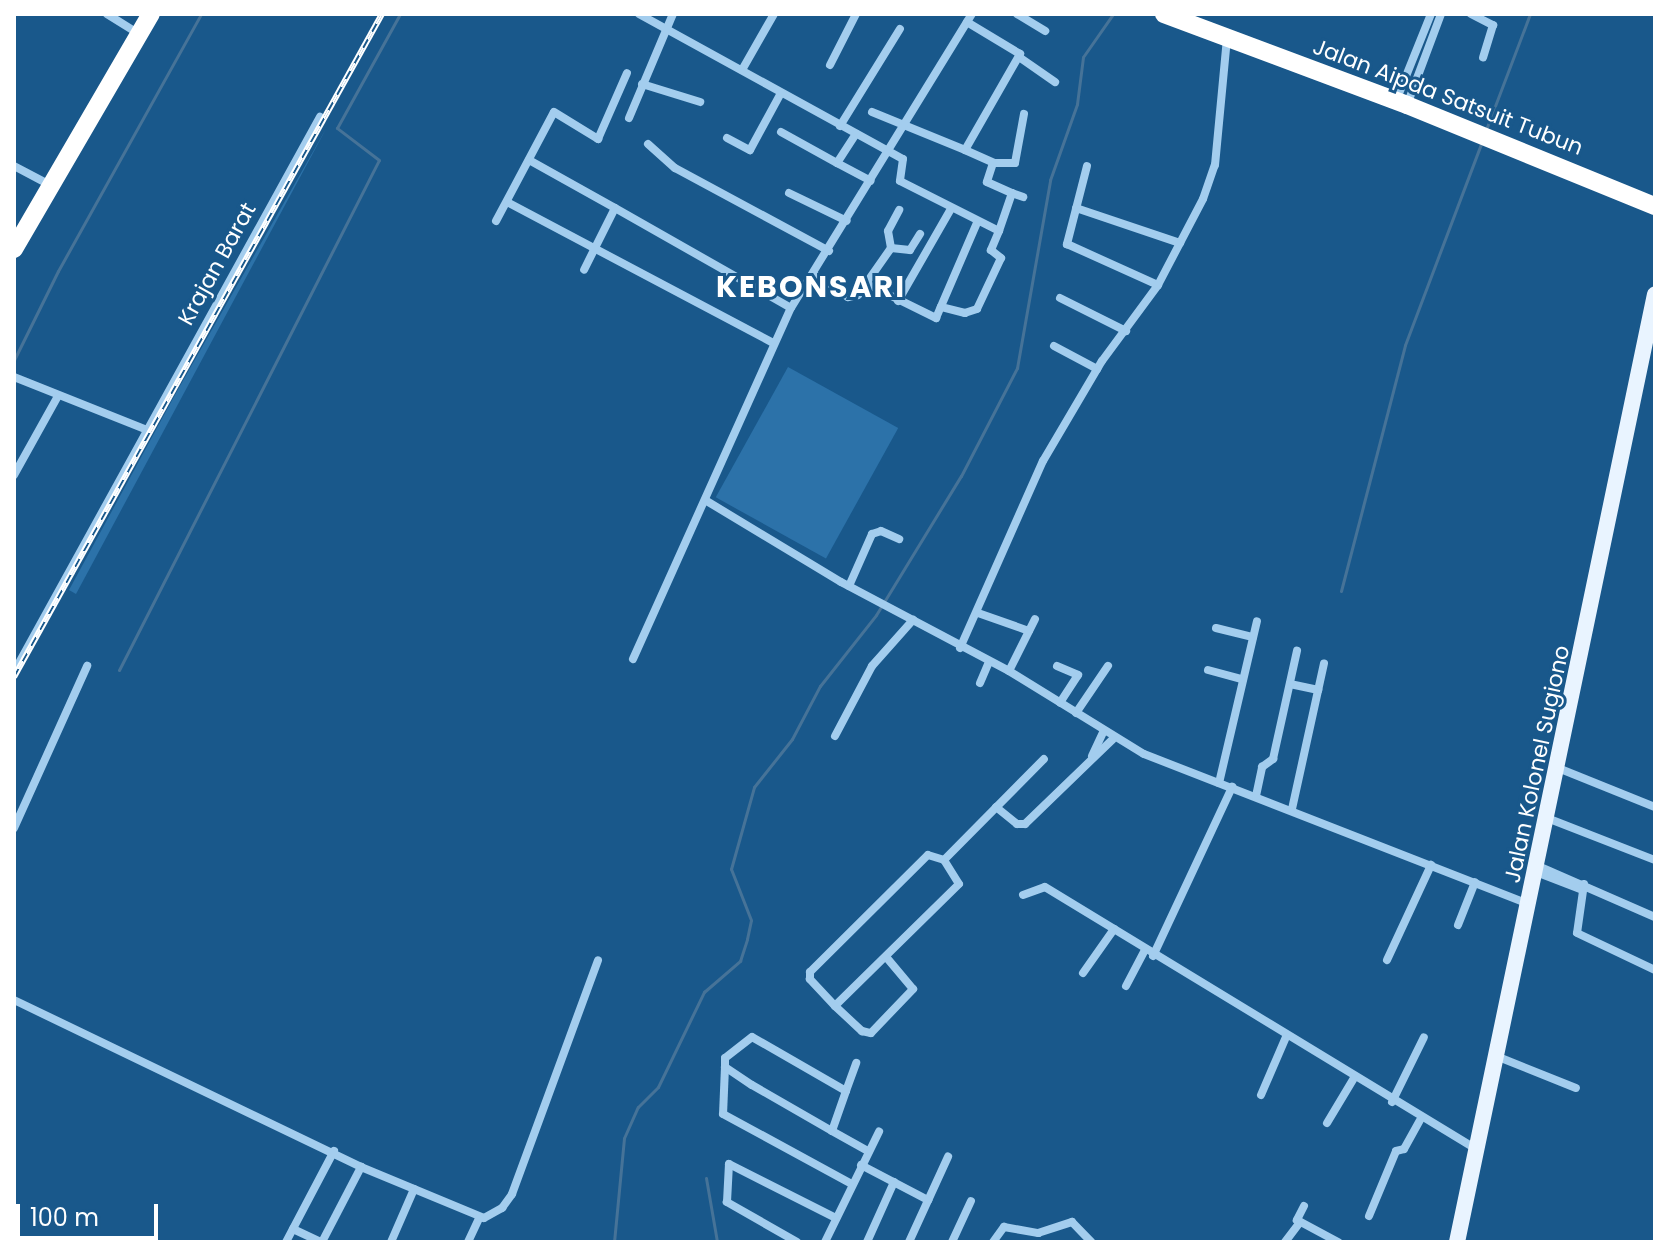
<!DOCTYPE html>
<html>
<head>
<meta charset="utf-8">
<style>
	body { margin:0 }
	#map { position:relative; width:1669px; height:1256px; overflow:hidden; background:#19588b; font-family:Poppins,sans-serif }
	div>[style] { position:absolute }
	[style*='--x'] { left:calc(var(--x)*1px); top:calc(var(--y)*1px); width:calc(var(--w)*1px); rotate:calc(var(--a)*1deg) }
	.green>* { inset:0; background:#2c72a9; transform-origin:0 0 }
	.stream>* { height:3px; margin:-1.5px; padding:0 1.5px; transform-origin:1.5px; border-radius:1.5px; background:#467398 }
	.street>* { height:8px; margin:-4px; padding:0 4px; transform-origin:4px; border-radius:4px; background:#a3cdee }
	.primary>* { height:16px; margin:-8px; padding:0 8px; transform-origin:8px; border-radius:8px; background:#e9f4ff }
	.highway>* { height:18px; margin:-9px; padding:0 9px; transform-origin:9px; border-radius:9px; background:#fff }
	.rail>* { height:6px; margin-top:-3px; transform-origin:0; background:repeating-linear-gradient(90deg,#19588b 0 9px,#fff 0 18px); box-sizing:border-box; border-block:2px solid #fff }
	span { translate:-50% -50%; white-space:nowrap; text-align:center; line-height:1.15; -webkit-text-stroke:6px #19588b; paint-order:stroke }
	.street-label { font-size:22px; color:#fff }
	.district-label { font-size:30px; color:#fff; font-weight:700; letter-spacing:2px }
	.frame { position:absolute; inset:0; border:16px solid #fff; pointer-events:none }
	.scale { position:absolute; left:16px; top:1204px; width:142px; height:36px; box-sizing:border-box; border:4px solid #fff; border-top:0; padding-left:10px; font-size:24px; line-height:28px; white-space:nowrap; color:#fff; -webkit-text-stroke:6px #19588b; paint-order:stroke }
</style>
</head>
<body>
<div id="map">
	<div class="green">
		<div style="clip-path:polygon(327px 127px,76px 594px,69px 590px,176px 393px)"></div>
		<div style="left:788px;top:367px;width:126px;height:149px;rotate:29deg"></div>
	</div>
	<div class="stream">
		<div style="--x:1487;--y:127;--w:121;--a:-69.2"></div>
		<div style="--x:14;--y:360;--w:99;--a:-63.7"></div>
		<div style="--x:58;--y:271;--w:294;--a:-60.9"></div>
		<div style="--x:1341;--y:591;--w:254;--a:-75.4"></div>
		<div style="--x:1405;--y:345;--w:215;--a:-69.3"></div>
		<div style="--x:119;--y:670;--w:572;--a:-62.99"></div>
		<div style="--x:379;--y:160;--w:53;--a:-142.7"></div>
		<div style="--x:337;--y:128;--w:130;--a:-61.1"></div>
		<div style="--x:706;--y:1178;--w:65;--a:80.2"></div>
		<div style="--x:614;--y:1242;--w:104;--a:-84.5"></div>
		<div style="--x:624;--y:1138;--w:34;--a:-66"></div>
		<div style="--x:638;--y:1107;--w:28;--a:-45"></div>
		<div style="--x:658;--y:1087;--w:106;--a:-64.2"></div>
		<div style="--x:704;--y:992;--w:48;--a:-40.7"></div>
		<div style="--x:740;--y:961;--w:23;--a:-72"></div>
		<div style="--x:747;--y:939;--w:19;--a:-78"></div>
		<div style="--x:751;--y:920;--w:55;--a:-111.4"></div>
		<div style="--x:731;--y:869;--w:85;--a:-74.3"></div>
		<div style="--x:754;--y:787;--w:61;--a:-51.6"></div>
		<div style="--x:792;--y:739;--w:60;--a:-62.2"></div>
		<div style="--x:820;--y:686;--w:90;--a:-51.7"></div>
		<div style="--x:876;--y:615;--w:163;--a:-58.6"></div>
		<div style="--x:961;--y:476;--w:122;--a:-62.6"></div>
		<div style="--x:1017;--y:368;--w:191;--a:-80"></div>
		<div style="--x:1050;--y:180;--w:81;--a:-70.4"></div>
		<div style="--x:1077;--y:104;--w:47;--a:-82.7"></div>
		<div style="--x:1083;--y:57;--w:52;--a:-55.1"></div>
	</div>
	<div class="street">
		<div style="--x:107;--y:14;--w:38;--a:32"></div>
		<div style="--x:639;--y:14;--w:301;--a:28.8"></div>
		<div style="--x:903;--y:159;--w:22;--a:98"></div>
		<div style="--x:900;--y:181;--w:111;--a:26.8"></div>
		<div style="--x:999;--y:231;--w:21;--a:113"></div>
		<div style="--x:991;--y:250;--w:13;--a:39"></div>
		<div style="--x:1001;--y:258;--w:56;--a:115.2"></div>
		<div style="--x:977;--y:309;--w:13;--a:162"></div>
		<div style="--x:965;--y:313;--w:25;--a:-166"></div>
		<div style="--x:1017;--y:14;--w:33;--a:31"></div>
		<div style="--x:1471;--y:14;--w:25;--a:27"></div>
		<div style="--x:1493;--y:25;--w:34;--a:107"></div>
		<div style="--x:1019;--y:57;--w:44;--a:34.8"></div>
		<div style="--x:830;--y:65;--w:57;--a:-63"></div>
		<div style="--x:742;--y:70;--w:64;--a:-60.3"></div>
		<div style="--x:642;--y:84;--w:61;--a:17.2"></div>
		<div style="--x:1396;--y:101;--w:94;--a:-68.1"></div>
		<div style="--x:1407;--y:105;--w:97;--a:-69.5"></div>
		<div style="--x:872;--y:112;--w:100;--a:22.2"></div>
		<div style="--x:965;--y:150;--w:111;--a:-60.2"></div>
		<div style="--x:1020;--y:54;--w:62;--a:-148.9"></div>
		<div style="--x:629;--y:118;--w:113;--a:-67.1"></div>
		<div style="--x:840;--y:126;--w:114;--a:-58.3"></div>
		<div style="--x:781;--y:132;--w:64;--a:29"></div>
		<div style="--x:837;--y:163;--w:35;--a:-57"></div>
		<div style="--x:727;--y:138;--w:26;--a:28"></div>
		<div style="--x:750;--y:150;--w:65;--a:-61.5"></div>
		<div style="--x:648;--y:144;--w:36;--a:42"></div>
		<div style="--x:675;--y:168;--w:175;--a:28.3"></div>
		<div style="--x:965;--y:150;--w:32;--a:24"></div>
		<div style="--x:994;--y:163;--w:21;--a:0"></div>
		<div style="--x:1015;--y:163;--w:50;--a:-79.6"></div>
		<div style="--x:529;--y:160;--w:98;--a:29.2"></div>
		<div style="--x:615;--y:208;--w:69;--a:116.6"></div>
		<div style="--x:837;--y:163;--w:38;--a:28"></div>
		<div style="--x:993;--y:163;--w:20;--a:108"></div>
		<div style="--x:987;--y:182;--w:27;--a:24"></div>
		<div style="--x:14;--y:166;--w:41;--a:27.8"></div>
		<div style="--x:1087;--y:166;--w:81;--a:104.4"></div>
		<div style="--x:1067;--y:244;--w:100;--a:24.3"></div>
		<div style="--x:789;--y:193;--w:64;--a:25.8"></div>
		<div style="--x:507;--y:202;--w:301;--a:27.9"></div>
		<div style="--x:615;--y:208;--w:202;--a:29.6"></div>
		<div style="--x:1076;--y:208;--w:110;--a:18.6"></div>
		<div style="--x:496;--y:221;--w:123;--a:-62"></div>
		<div style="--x:554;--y:112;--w:52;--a:31.5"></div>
		<div style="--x:598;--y:139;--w:72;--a:-66.3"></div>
		<div style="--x:999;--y:231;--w:40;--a:-71.1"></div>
		<div style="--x:1012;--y:193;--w:12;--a:20"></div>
		<div style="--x:891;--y:248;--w:19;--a:6"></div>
		<div style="--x:910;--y:250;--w:19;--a:-58"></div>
		<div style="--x:813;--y:274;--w:42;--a:33.3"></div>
		<div style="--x:848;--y:297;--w:10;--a:-11"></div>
		<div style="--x:858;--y:295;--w:57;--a:-54.9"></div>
		<div style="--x:891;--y:248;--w:17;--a:-100"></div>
		<div style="--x:888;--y:231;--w:24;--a:-62"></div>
		<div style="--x:869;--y:285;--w:75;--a:26.2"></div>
		<div style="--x:936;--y:318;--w:103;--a:-66.7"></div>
		<div style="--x:1060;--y:298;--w:74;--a:26.6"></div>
		<div style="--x:898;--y:301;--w:106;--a:-60.1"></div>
		<div style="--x:1054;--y:346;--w:49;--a:28.1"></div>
		<div style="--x:14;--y:377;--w:141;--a:21.7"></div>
		<div style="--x:14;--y:475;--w:90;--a:-60.9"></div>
		<div style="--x:705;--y:500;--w:159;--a:31.1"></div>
		<div style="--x:841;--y:582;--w:190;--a:27.9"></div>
		<div style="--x:1009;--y:671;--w:158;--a:31.6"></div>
		<div style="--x:1144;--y:754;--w:413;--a:21.3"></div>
		<div style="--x:849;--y:586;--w:57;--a:-66.1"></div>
		<div style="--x:872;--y:534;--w:9;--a:-18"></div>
		<div style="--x:881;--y:531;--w:20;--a:24"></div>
		<div style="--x:978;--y:613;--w:54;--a:19.4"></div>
		<div style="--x:1216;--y:628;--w:38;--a:14"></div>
		<div style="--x:960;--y:648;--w:205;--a:-66.1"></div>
		<div style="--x:1043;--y:461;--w:116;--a:-59.5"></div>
		<div style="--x:1102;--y:361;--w:94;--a:-53.6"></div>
		<div style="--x:1158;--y:285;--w:97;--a:-62.4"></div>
		<div style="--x:1203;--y:199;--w:36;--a:-71"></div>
		<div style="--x:1215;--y:165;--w:127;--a:-84.6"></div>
		<div style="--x:633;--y:659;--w:385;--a:-65.8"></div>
		<div style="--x:791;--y:308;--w:345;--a:-58.4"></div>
		<div style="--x:1057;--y:666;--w:23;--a:23"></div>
		<div style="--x:1078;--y:675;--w:33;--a:123"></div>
		<div style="--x:1208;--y:670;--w:34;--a:15"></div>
		<div style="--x:1009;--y:671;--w:58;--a:-63.4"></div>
		<div style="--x:14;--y:672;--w:634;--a:-61.13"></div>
		<div style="--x:980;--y:683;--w:23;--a:-67"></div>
		<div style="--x:1290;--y:684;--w:29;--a:12"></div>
		<div style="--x:1076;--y:713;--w:57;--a:-55.8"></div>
		<div style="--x:835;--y:736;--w:79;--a:-62.1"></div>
		<div style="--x:872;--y:666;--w:62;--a:-48.3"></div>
		<div style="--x:1092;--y:756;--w:26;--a:-65"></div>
		<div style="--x:1558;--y:768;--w:105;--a:21.9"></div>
		<div style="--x:1219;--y:783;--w:166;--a:-76.8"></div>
		<div style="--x:1256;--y:796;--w:30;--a:-78"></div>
		<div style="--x:1262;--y:767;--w:14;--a:-36"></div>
		<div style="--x:1273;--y:759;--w:111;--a:-77.5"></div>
		<div style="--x:996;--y:807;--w:27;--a:39"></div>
		<div style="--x:1017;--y:824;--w:8;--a:0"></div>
		<div style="--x:1025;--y:824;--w:122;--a:-44"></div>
		<div style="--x:1292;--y:809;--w:149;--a:-77.6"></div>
		<div style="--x:1547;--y:818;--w:116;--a:21.3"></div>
		<div style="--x:14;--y:828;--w:178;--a:-65.7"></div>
		<div style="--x:928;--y:855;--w:17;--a:17"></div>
		<div style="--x:944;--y:860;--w:28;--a:58"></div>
		<div style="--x:959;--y:884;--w:174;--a:135.5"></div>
		<div style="--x:835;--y:1006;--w:37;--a:-133"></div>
		<div style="--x:810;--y:979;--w:7;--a:-90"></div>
		<div style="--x:810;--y:972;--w:166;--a:-44.8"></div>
		<div style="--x:944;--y:860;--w:142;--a:-45.3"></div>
		<div style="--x:1538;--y:866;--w:128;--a:23.6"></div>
		<div style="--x:1536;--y:872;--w:50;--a:21"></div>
		<div style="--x:1584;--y:884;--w:49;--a:98.1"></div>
		<div style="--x:1577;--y:933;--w:86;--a:25.4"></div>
		<div style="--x:1023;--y:895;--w:23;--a:-20"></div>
		<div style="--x:1045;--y:887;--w:504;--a:31.29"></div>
		<div style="--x:1458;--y:925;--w:46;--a:-68.4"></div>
		<div style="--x:1153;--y:956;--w:187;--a:-64.9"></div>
		<div style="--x:1387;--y:960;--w:105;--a:-65.1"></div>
		<div style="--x:1083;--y:973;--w:54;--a:-54.8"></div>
		<div style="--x:1126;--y:986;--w:41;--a:-62.2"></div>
		<div style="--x:14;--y:1000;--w:385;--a:25.7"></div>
		<div style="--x:361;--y:1167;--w:133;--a:22.5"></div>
		<div style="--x:484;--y:1218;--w:21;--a:-29"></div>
		<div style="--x:502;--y:1208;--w:17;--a:-54"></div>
		<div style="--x:512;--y:1194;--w:249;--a:-69.8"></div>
		<div style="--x:835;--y:1006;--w:37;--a:43"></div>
		<div style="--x:862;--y:1031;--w:9;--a:13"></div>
		<div style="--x:871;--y:1033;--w:61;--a:-46.3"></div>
		<div style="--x:913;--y:989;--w:40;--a:-130"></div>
		<div style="--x:1496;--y:1056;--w:86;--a:21.8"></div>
		<div style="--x:725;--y:1067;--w:47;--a:92.4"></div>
		<div style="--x:723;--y:1114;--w:147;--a:28.5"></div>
		<div style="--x:846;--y:1091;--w:30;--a:-70"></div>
		<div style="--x:1261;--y:1095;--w:63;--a:-66.7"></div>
		<div style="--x:1392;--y:1102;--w:72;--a:-63.8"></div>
		<div style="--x:1327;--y:1123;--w:52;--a:-59"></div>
		<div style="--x:832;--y:1131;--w:42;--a:-70.7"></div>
		<div style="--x:846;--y:1091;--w:108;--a:-150.1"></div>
		<div style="--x:752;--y:1037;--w:34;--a:142"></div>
		<div style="--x:725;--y:1058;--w:9;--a:90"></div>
		<div style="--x:725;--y:1067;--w:32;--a:34"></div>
		<div style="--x:752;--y:1085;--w:92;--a:29.9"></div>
		<div style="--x:832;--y:1131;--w:41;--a:29.1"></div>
		<div style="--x:861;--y:1165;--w:76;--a:27.6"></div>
		<div style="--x:1304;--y:1206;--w:16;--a:117"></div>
		<div style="--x:1297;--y:1220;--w:47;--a:28.2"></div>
		<div style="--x:1369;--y:1216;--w:70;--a:-67.4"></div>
		<div style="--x:1396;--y:1151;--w:8;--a:-14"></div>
		<div style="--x:1404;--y:1149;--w:33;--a:-61"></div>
		<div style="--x:293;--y:1229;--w:31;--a:25"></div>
		<div style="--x:286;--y:1242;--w:103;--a:-62.2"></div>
		<div style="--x:322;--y:1242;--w:85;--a:-62.5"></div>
		<div style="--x:391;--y:1242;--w:58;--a:-66.5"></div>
		<div style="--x:468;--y:1242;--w:26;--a:-65"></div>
		<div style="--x:797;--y:1242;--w:81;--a:-150.3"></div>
		<div style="--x:727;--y:1202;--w:38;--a:-87"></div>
		<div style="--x:729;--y:1164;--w:120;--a:26.8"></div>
		<div style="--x:825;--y:1242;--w:123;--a:-63.9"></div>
		<div style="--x:867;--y:1242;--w:66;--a:-65.8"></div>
		<div style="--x:909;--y:1242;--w:94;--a:-65.4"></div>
		<div style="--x:952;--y:1242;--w:45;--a:-65.1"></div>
		<div style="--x:993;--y:1242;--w:19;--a:-54"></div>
		<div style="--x:1004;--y:1227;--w:35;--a:10"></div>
		<div style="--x:1038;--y:1233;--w:36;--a:-18"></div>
		<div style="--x:1072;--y:1222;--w:28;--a:46"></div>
		<div style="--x:1285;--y:1242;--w:25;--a:-53"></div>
	</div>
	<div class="primary">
		<div style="--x:1457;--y:1242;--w:968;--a:-78.2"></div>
	</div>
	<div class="highway">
		<div style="--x:1164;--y:14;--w:259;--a:20.5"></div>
		<div style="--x:1407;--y:105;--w:268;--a:22.2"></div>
		<div style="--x:14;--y:249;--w:272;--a:-59.8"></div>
	</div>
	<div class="rail">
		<div style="--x:14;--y:677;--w:758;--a:-60.97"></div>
	</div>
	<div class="street-label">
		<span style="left:1448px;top:97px;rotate:21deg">Jalan Aipda Satsuit Tubun</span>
		<span style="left:217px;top:264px;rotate:-61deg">Krajan Barat</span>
		<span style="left:1537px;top:764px;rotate:-78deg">Jalan Kolonel Sugiono</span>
	</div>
	<div class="district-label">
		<span style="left:811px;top:287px">KEBONSARI</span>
	</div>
	<div class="frame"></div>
	<div class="scale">100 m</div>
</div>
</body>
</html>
